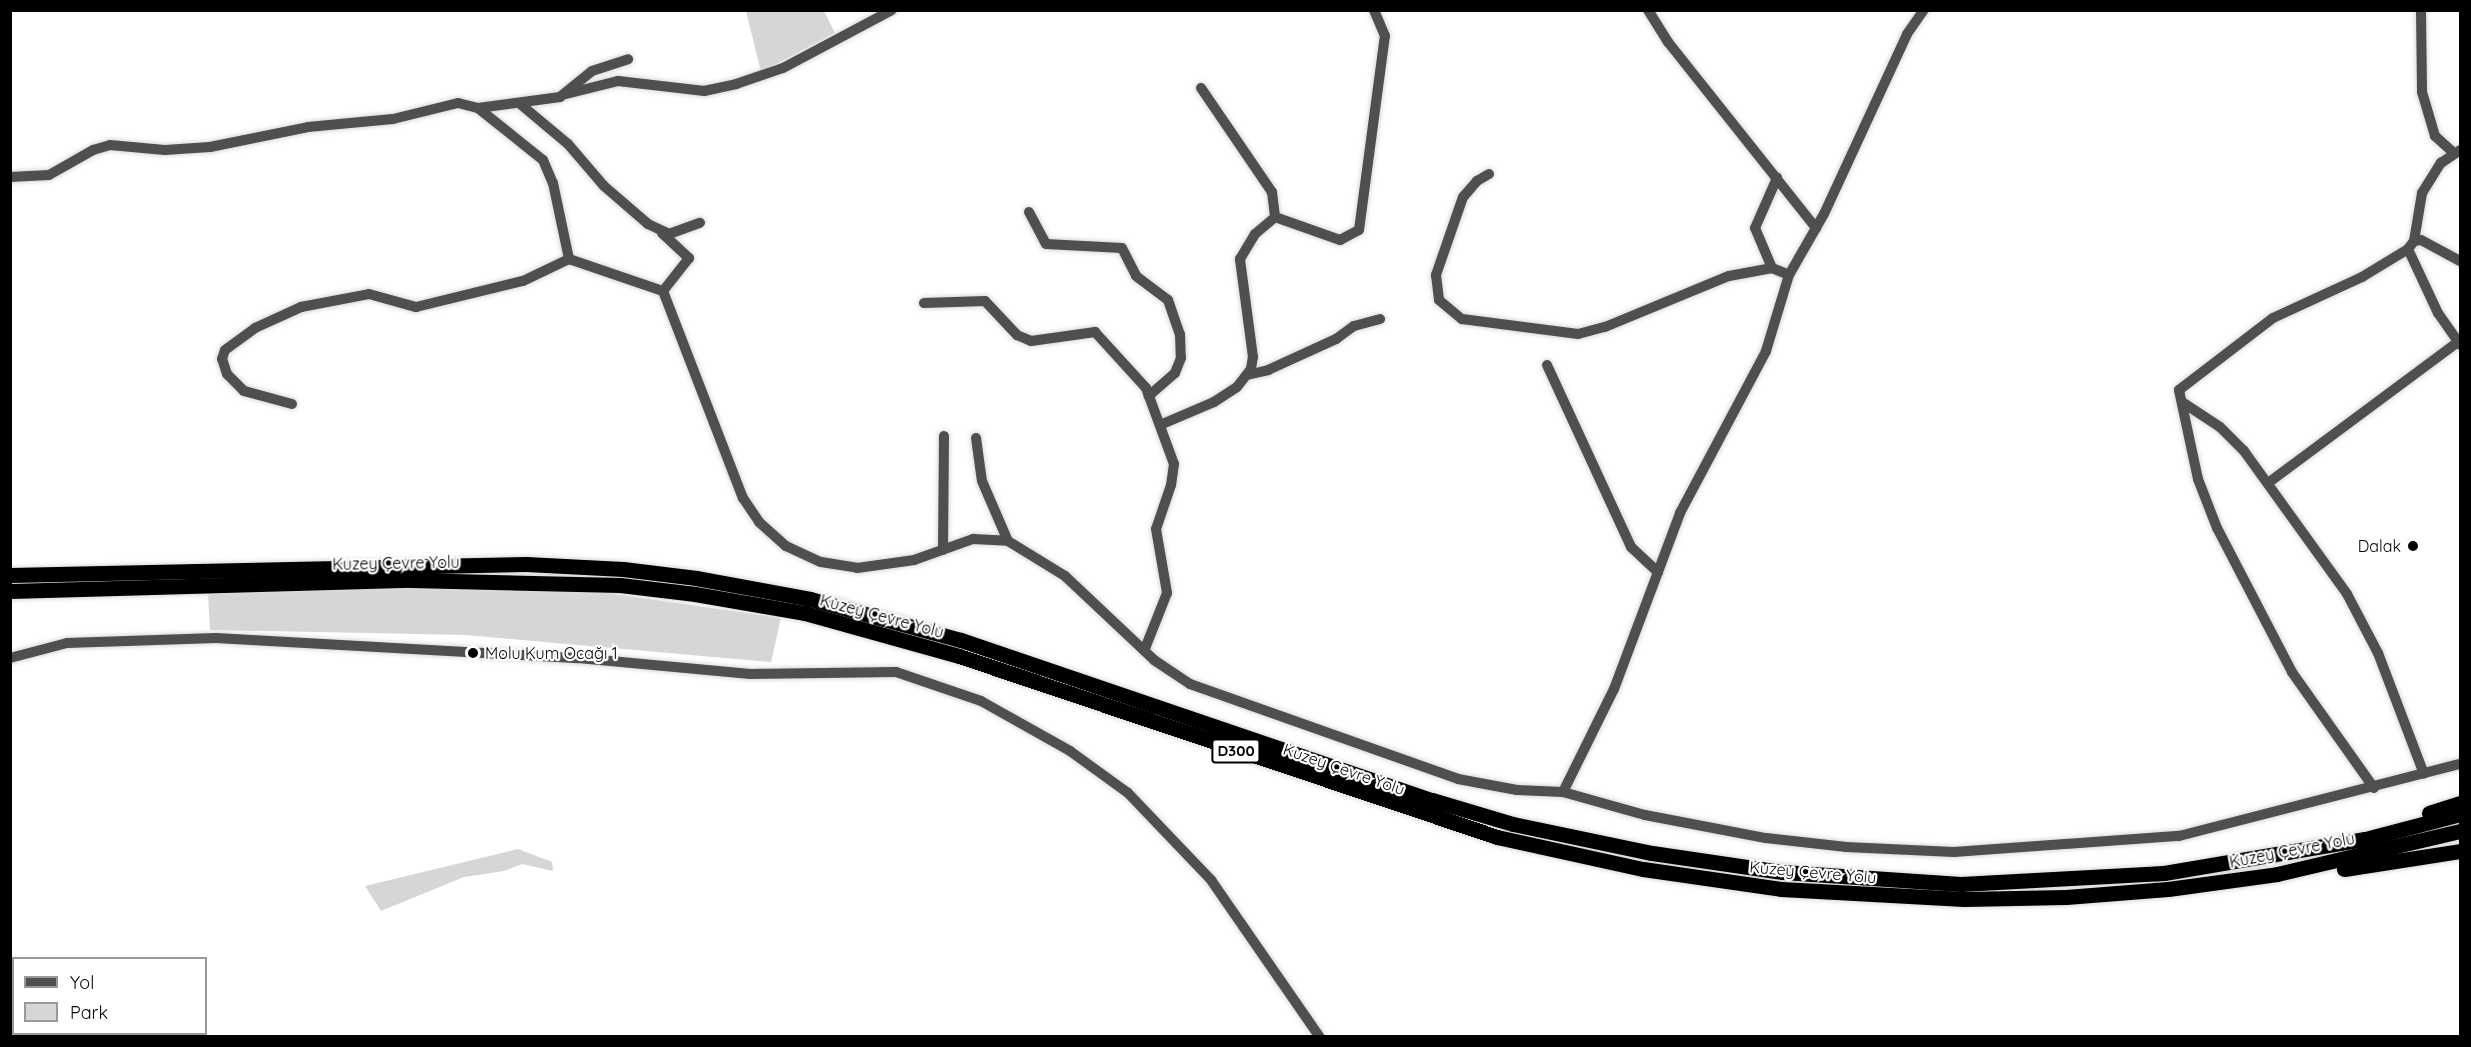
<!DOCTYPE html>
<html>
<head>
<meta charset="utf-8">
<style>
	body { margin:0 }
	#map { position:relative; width:2471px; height:1047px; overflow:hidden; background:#fff; font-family:Quicksand,sans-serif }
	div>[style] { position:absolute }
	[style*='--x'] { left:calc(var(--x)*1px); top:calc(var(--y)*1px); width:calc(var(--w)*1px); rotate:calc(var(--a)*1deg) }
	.green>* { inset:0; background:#d6d6d6 }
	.roads { filter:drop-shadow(0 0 2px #dbdbdb) drop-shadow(0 0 2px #dbdbdb) }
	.minor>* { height:10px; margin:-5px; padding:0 5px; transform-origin:5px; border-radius:5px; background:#4f4f4f }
	.highway>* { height:15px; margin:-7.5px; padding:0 7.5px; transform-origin:7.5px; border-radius:7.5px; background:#000 }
	.dots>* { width:16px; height:16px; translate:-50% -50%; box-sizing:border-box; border:3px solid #fff; border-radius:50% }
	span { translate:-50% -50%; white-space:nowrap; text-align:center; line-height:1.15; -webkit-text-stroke:4.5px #fff; paint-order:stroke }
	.shield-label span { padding:2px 4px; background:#fff; border:2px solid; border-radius:4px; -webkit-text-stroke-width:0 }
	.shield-label { font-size:15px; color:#000; font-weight:700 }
	.poi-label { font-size:16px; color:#000 }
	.right { translate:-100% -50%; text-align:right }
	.left { translate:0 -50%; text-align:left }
	.street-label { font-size:16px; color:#000 }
	.frame { position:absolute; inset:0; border:12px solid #000; pointer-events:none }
	.legend { position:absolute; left:12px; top:957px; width:195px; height:78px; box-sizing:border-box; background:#fff; border:2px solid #999; margin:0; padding:8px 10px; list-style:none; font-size:18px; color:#000 }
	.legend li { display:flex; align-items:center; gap:12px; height:30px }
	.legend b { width:30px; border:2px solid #999 }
</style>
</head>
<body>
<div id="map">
	<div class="green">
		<div style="clip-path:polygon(746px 11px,824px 11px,835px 33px,761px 72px)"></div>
		<div style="clip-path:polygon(417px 587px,607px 593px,781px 618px,771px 662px,466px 635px,210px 630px,208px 593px)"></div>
		<div style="clip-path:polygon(518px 849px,552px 862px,553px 871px,522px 864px,504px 871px,464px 877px,381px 911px,365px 886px)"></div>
	</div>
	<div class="roads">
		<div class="minor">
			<div style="--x:1648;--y:10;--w:38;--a:58"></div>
			<div style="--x:1668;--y:42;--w:238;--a:51.5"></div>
			<div style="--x:2421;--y:10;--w:82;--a:89.3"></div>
			<div style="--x:2422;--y:92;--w:46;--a:73.5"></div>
			<div style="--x:2435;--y:136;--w:25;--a:42"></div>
			<div style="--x:1201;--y:88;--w:126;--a:55.7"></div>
			<div style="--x:1272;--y:192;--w:25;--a:83"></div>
			<div style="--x:566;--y:94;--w:54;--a:-14"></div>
			<div style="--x:618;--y:81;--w:87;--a:6.6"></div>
			<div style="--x:704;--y:91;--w:33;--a:-12"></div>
			<div style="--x:736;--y:84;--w:50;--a:-18.8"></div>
			<div style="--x:783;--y:68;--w:123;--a:-28"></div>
			<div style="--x:519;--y:103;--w:64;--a:39.9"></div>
			<div style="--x:568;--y:144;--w:55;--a:49.4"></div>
			<div style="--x:604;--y:186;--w:58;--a:40.8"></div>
			<div style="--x:648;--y:224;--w:23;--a:25"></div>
			<div style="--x:669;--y:234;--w:33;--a:-20"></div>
			<div style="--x:478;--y:108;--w:83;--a:-7.6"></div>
			<div style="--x:560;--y:97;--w:41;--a:-39.1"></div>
			<div style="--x:592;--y:71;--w:38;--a:-18"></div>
			<div style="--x:1489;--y:174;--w:14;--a:150"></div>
			<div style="--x:1477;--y:181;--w:21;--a:131"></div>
			<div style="--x:1463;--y:197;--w:83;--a:109.1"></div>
			<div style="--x:1436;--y:275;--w:25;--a:83"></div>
			<div style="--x:1439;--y:300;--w:30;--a:40"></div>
			<div style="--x:1462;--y:319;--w:117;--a:7.4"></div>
			<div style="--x:1578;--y:334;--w:28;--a:-15"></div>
			<div style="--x:1605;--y:327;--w:134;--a:-22.4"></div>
			<div style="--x:1729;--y:276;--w:44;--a:-10.5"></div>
			<div style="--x:1772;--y:268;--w:18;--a:22"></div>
			<div style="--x:10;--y:177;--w:39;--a:-3"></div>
			<div style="--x:49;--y:175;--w:51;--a:-29.6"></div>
			<div style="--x:93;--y:150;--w:18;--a:-16"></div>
			<div style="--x:110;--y:145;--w:55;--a:5.2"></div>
			<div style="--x:165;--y:150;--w:45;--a:-3.8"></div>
			<div style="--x:210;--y:147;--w:100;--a:-11.5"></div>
			<div style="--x:308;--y:127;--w:85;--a:-5.4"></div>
			<div style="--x:393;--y:119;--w:67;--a:-13.8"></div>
			<div style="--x:458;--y:103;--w:21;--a:14"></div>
			<div style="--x:478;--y:108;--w:83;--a:38.7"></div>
			<div style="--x:543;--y:160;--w:25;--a:67"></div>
			<div style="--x:553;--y:183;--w:78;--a:78.1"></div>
			<div style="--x:1029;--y:212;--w:36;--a:62"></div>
			<div style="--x:1046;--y:244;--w:76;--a:3"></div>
			<div style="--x:1122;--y:248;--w:31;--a:63"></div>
			<div style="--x:1136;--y:276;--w:40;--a:37"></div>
			<div style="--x:1168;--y:300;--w:36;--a:71"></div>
			<div style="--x:1180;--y:334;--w:24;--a:88"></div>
			<div style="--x:1181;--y:358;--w:16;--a:112"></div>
			<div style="--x:1175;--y:373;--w:35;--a:139"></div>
			<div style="--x:662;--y:233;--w:37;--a:43"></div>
			<div style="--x:689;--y:258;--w:42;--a:128.2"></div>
			<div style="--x:2414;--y:241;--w:49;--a:-80.5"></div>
			<div style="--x:2422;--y:193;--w:36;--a:-58"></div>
			<div style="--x:2441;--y:163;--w:23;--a:-34"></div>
			<div style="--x:2460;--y:261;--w:44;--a:-151.7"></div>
			<div style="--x:2421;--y:240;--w:7;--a:172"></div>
			<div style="--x:2414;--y:241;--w:10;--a:127"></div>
			<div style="--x:2408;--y:249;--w:71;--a:64.9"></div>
			<div style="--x:2438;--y:313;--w:39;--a:55"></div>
			<div style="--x:1772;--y:268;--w:43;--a:-113"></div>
			<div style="--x:1755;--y:228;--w:55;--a:-66.3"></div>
			<div style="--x:663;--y:291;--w:222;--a:68.9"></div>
			<div style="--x:743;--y:498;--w:29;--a:56"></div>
			<div style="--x:759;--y:522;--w:36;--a:42"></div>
			<div style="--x:786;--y:546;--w:38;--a:25"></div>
			<div style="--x:821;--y:562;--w:36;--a:9"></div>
			<div style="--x:857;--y:568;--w:58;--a:-8"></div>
			<div style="--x:914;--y:560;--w:63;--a:-19.6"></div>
			<div style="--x:973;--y:539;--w:35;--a:3"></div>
			<div style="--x:1008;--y:541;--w:67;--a:31.6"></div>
			<div style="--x:1065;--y:576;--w:122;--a:43.3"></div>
			<div style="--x:1154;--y:660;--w:43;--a:33.7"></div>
			<div style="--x:1190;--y:684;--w:284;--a:19.5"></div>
			<div style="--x:1458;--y:779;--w:60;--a:10.6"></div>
			<div style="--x:1517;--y:790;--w:46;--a:2.5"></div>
			<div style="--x:1563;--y:792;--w:85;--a:15.7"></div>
			<div style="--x:1645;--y:815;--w:123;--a:10.8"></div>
			<div style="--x:1766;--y:838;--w:81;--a:6.4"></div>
			<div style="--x:1846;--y:847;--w:108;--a:2.7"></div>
			<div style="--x:1954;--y:852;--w:226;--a:-4.1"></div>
			<div style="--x:2179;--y:836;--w:290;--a:-14.4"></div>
			<div style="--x:924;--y:303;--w:61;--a:-1.9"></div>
			<div style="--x:985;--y:301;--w:47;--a:46.7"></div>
			<div style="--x:1017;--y:335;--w:15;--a:23"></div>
			<div style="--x:1031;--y:341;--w:65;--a:-8"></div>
			<div style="--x:1095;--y:332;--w:76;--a:47.7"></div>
			<div style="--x:1146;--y:388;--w:81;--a:69.8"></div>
			<div style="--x:1174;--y:464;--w:21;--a:98"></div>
			<div style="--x:1171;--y:485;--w:46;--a:108.8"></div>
			<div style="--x:1156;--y:529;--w:65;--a:80.2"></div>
			<div style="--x:1167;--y:593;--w:62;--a:111.6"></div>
			<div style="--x:1547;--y:365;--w:200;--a:65.2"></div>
			<div style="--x:1631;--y:547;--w:37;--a:43"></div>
			<div style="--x:1247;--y:375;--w:22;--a:-13"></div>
			<div style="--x:1268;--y:370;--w:75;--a:-24.5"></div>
			<div style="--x:1336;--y:339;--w:22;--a:-36"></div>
			<div style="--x:1354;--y:326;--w:27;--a:-15"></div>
			<div style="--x:2182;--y:402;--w:45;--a:33.3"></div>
			<div style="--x:2220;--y:427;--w:34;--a:45"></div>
			<div style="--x:2244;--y:451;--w:176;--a:54.2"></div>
			<div style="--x:2347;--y:594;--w:67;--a:62.3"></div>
			<div style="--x:2378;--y:653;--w:129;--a:69.2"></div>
			<div style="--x:292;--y:404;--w:50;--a:-164.8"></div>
			<div style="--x:244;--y:391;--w:24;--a:-135"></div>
			<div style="--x:227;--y:374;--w:16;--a:-108"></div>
			<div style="--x:222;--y:359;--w:9;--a:-72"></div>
			<div style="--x:225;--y:350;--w:37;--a:-36"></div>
			<div style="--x:255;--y:328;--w:51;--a:-24.5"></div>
			<div style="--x:301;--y:307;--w:69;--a:-10.8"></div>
			<div style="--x:369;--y:294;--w:49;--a:15.5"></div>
			<div style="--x:416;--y:307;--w:110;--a:-13.7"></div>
			<div style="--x:523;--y:281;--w:51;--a:-25.6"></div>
			<div style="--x:569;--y:259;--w:99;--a:18.8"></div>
			<div style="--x:1160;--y:425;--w:59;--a:-23.1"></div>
			<div style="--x:1214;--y:402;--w:27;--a:-33"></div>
			<div style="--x:1237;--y:387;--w:23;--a:-52"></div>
			<div style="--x:1251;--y:369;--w:12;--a:-81"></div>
			<div style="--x:1253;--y:357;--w:99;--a:-97.6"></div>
			<div style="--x:1240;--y:259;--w:29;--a:-59"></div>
			<div style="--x:1255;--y:234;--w:26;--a:-40"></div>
			<div style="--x:1275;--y:217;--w:69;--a:19.5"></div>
			<div style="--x:1340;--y:240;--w:21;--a:-28"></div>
			<div style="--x:1359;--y:230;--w:196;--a:-82.4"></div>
			<div style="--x:1385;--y:36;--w:28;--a:-113"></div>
			<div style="--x:976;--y:438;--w:43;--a:82.1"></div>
			<div style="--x:982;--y:481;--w:65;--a:66.6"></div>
			<div style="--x:2268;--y:483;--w:237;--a:-36.6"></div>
			<div style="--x:943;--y:550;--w:114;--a:-89.5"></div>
			<div style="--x:10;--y:658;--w:59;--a:-14.7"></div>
			<div style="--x:67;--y:643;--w:149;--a:-1.9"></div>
			<div style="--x:216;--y:638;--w:363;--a:3.2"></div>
			<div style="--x:578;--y:658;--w:173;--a:5.3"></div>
			<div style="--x:750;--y:674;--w:146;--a:-0.8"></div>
			<div style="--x:896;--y:672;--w:90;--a:18.8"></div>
			<div style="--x:981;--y:701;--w:102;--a:29.3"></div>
			<div style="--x:1070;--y:751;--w:72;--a:35.9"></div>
			<div style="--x:1128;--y:793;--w:120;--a:46.3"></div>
			<div style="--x:1211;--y:880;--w:190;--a:55.3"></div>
			<div style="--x:2374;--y:788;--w:142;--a:-125.3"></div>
			<div style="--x:2292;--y:672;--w:162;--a:-117.5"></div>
			<div style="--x:2217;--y:528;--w:53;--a:-111.2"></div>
			<div style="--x:2198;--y:479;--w:91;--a:-102.1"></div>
			<div style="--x:2179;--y:390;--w:118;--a:-37.5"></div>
			<div style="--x:2273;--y:318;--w:98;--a:-24.7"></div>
			<div style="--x:2362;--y:277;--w:54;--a:-31.3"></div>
			<div style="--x:1563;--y:792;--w:115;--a:-63.7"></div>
			<div style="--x:1614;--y:689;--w:188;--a:-69.4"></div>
			<div style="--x:1680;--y:513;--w:183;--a:-62"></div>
			<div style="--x:1766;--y:351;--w:79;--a:-73.2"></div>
			<div style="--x:1789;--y:275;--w:70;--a:-60.2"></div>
			<div style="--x:1824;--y:214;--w:198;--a:-65.2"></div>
			<div style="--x:1907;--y:34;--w:29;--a:-55"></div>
		</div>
		<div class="highway">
			<div style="--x:10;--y:575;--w:516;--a:-1.22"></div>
			<div style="--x:526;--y:564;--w:97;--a:3"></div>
			<div style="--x:623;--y:569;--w:74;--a:7"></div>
			<div style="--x:696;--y:578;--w:116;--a:10.4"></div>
			<div style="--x:810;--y:599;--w:156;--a:15.2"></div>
			<div style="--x:961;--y:640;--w:497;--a:18.8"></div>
			<div style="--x:1432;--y:800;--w:84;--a:16.5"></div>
			<div style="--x:1513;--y:824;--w:142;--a:11.8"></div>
			<div style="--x:1652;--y:853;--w:132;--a:8.3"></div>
			<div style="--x:1783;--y:872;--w:178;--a:3.9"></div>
			<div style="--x:1961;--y:884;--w:203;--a:-3.1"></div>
			<div style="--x:2164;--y:873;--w:204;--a:-9.6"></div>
			<div style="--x:2365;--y:839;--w:98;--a:-14.7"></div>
			<div style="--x:10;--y:591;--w:401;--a:-1.6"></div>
			<div style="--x:411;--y:580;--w:209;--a:1.4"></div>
			<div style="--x:620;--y:585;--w:76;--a:6.8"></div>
			<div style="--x:695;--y:594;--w:112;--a:9.8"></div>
			<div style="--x:805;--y:613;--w:160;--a:15.6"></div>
			<div style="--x:959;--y:656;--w:568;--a:18.59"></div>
			<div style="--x:1497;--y:837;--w:149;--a:12.4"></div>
			<div style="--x:1643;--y:869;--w:139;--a:8.2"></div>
			<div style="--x:1781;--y:889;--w:183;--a:3.1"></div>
			<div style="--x:1964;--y:899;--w:102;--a:-1.1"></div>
			<div style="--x:2066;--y:897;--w:102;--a:-4.5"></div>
			<div style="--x:2168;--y:889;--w:110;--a:-7.8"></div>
			<div style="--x:2277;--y:874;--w:188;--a:-13.2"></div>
			<div style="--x:2429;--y:813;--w:33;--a:-18"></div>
			<div style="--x:2344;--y:869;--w:117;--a:-8.8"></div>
		</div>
	</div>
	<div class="dots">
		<div style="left:2413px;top:546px;background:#000"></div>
		<div style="left:473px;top:653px;background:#000"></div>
	</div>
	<div class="shield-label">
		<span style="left:1236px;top:751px">D300</span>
	</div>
	<div class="poi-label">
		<span class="right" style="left:2401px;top:546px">Dalak</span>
		<span class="left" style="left:485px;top:653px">Molu Kum Ocağı 1</span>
	</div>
	<div class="street-label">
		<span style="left:396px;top:563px;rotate:-1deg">Kuzey Çevre Yolu</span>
		<span style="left:882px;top:616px;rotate:15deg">Kuzey Çevre Yolu</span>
		<span style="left:1344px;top:769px;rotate:19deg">Kuzey Çevre Yolu</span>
		<span style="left:2292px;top:850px;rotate:-11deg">Kuzey Çevre Yolu</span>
		<span style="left:1813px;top:872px;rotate:5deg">Kuzey Çevre Yolu</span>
	</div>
	<div class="frame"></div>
	<ul class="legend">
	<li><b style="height:8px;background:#4f4f4f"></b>Yol</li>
	<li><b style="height:16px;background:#d6d6d6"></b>Park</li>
	</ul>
</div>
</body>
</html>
